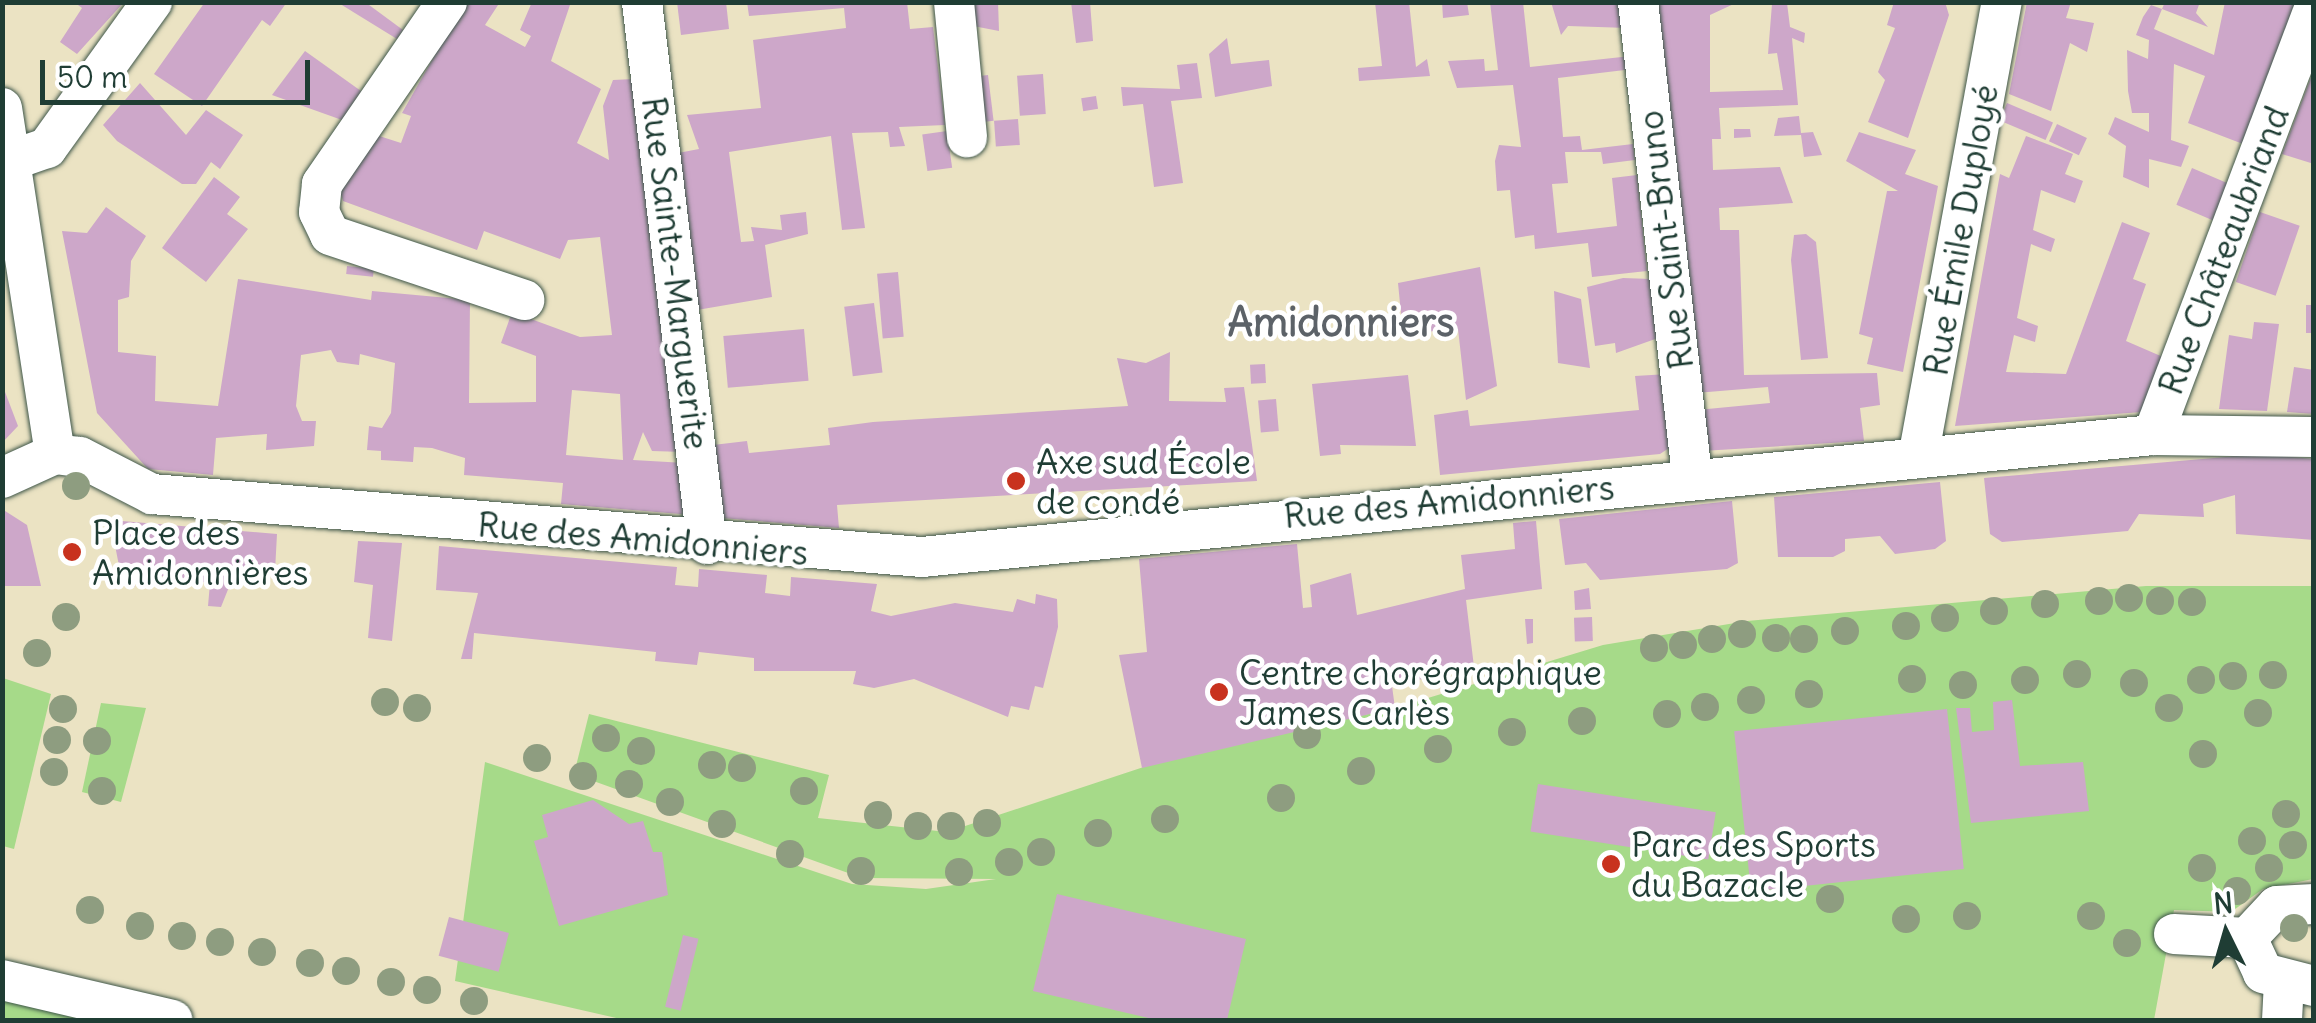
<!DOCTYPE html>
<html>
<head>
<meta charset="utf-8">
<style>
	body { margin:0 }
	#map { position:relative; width:2316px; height:1023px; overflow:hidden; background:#ebe3c3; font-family:Delius,sans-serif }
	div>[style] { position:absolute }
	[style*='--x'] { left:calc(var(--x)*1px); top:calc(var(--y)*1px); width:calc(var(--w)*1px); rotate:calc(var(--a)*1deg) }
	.green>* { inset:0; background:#a6da89 }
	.building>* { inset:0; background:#cda7c9; transform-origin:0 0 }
	.roads { filter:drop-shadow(0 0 2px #3e5649) drop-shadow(0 0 2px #3e5649) }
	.minor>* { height:40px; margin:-20px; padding:0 20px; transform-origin:20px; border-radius:20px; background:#fff }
	.trees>* { width:28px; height:28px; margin:-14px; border-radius:50%; background:#8e9d80 }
	.dots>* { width:28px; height:28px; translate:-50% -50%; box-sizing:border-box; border:5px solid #fff; border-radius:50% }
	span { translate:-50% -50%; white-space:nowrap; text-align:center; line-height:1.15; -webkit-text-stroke:9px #fff; paint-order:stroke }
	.street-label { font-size:35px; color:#1f3d34 }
	.poi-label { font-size:35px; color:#1f3d34 }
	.left { translate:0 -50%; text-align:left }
	.quarter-label { font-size:40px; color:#5c6268; font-weight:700 }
	.frame { position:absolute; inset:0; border:5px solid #1f3d34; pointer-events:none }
	.north { position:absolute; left:2176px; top:883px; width:100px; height:100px; -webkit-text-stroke:8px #fff; paint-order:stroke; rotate:355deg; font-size:28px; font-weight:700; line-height:40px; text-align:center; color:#1f3d34 }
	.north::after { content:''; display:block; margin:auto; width:35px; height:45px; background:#1f3d34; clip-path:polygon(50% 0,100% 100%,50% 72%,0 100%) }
	.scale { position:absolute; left:40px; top:60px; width:270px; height:45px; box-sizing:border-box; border:5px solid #1f3d34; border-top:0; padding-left:12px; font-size:30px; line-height:35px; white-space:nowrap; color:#1f3d34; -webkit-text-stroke:8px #fff; paint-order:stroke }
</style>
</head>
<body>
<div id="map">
	<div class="green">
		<div style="clip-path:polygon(2146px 586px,2313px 586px,2313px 879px,2263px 889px,2231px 912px,2174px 910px,2154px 1020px,625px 1020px,455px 981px,485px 762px,852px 884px,926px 889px,996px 879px,862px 878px,574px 774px,589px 714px,829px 775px,818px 818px,947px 832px,1177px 756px,1395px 708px,1603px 645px,1747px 621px)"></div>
		<div style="clip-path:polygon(3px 678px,51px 694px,14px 849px,3px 846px)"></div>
		<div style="clip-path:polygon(101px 703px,146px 708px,121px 802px,82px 792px)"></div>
		<div style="clip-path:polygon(2px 998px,87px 1020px,3px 1020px)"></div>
	</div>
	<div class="building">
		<div style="clip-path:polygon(74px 2px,124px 2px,77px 54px,60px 42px,82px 8px)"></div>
		<div style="clip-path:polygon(205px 2px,287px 2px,270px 26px,262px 20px,202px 106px,154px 74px)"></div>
		<div style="clip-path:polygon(337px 2px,365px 2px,403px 30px,397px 39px)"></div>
		<div style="clip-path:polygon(evenodd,465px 2px,500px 2px,485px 25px,525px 47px,531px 36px,520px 30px,532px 2px,571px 2px,551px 61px,601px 89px,577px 143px,609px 160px,603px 106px,613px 80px,634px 79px,684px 452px,652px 451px,643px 432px,633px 460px,685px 463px,692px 515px,561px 504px,563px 483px,464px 475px,465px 458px,432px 448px,414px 447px,413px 462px,381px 460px,381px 451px,367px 450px,369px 426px,382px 428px,391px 413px,395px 363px,360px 354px,359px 365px,337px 362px,331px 350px,301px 355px,296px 406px,302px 421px,316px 421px,314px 446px,266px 450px,267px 434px,216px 438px,213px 475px,148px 469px,97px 413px,62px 231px,87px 233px,106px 207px,146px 236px,131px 261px,129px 297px,118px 300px,118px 352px,156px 356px,155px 401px,218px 406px,238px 279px,371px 300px,372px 291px,470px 300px,469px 403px,536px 402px,536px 356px,501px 343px,512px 312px,580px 337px,612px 335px,600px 237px,568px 240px,560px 259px,484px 231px,477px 250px,343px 201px,339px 188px,373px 134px,401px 143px,411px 116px,402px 113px,465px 2px,572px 390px,620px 394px,623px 460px,566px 455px,572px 390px)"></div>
		<div style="clip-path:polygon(677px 2px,726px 2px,729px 29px,681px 35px)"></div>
		<div style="clip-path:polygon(747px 2px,907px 2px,910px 29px,933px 27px,945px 125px,899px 127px,905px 146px,890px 147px,888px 132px,852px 133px,865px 228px,842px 230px,831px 136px,729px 152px,741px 242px,754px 241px,751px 227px,782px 230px,780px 215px,806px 212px,808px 234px,765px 245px,772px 297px,697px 310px,678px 153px,699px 149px,687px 115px,761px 108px,753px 40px,846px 28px,844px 8px,749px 16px)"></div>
		<div style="clip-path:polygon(961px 2px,998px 2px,999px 31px,963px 24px)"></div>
		<div style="clip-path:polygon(1071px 2px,1090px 2px,1093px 41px,1076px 43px)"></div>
		<div style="clip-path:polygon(1375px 2px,1409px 2px,1416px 67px,1427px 59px,1430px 76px,1359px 81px,1358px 68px,1382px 66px)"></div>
		<div style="clip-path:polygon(1442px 2px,1467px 2px,1469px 15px,1443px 18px)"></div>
		<div style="clip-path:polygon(1490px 2px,1523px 2px,1530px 67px,1631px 56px,1633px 69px,1558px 78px,1563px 137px,1580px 136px,1582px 150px,1633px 144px,1635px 160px,1603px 164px,1601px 152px,1565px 152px,1568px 183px,1552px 184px,1557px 233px,1617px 226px,1612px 178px,1637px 175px,1647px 271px,1592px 277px,1588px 243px,1535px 249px,1534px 235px,1515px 238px,1510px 190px,1497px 191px,1495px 161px,1499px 145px,1521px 147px,1513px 85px,1457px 88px,1448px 61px,1484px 59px,1485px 71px,1498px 70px)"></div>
		<div style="clip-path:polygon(1551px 2px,1625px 2px,1628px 28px,1568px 26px,1561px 35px)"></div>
		<div style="clip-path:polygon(1651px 2px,1738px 2px,1710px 15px,1710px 92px,1783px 90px,1777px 53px,1768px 54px,1772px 4px,1787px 3px,1790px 27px,1805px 33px,1804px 43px,1792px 38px,1798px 105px,1719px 108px,1721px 139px,1712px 139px,1713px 170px,1780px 167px,1793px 203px,1719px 208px,1720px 230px,1739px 230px,1744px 375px,1877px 373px,1880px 405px,1860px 408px,1864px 441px,1702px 451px,1697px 410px,1770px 403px,1768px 387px,1696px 393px)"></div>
		<div style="clip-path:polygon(1894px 2px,1945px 2px,1949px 15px,1908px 138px,1868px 122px,1885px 80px,1878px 72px,1895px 28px,1887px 25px)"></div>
		<div style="clip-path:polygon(2027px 2px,2071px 2px,2066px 18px,2094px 23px,2087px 52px,2070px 43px,2051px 111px,2009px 94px)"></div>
		<div style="clip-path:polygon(2165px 2px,2200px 2px,2196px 13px,2208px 27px,2162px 9px)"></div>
		<div style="clip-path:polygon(2225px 2px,2297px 2px,2243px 144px,2188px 123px,2205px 76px,2174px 64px,2171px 140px,2189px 146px,2181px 167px,2149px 159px,2149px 188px,2123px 177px,2126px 146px,2108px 134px,2115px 117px,2149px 132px,2149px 113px,2132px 113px,2128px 91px,2127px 50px,2148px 59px,2149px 40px,2136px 35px,2143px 17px,2151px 5px,2162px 9px,2154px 29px,2214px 55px)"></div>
		<div style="clip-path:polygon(1227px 38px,1231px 64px,1269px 60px,1272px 86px,1215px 97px,1209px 54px)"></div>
		<div style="clip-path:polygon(305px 51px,361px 91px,342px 120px,272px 95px)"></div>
		<div style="clip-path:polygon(1197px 63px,1202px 98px,1171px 101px,1183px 183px,1154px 187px,1143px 104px,1123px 106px,1121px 87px,1180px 89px,1177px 65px)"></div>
		<div style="clip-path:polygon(2313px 72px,2314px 72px,2314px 164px,2282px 154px)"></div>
		<div style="left:1043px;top:74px;width:40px;height:26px;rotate:86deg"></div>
		<div style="left:988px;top:75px;width:46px;height:19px;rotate:83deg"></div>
		<div style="clip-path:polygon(140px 83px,186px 135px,206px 110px,243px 135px,220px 169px,211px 162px,196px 184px,182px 184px,117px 141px,103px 125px)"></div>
		<div style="left:1096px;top:96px;width:13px;height:15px;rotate:81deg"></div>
		<div style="left:2007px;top:103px;width:50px;height:19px;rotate:23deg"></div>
		<div style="clip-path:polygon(1799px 116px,1801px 133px,1813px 132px,1822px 155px,1804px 157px,1801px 135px,1774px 136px,1778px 118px)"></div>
		<div style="left:1018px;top:119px;width:26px;height:24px;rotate:86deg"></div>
		<div style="left:2057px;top:124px;width:33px;height:19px;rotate:25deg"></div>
		<div style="clip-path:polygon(1734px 129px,1750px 129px,1751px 137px,1734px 138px)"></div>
		<div style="left:947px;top:131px;width:37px;height:25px;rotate:82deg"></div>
		<div style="clip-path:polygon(1859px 132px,1916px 150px,1905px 174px,1938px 186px,1903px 372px,1867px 364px,1873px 338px,1859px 334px,1887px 191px,1898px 191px,1846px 161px)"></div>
		<div style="clip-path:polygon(2026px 136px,2073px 154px,2065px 174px,2083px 181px,2075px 203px,2041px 190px,2033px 230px,2055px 239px,2051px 252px,2031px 244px,2017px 318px,2038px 326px,2035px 342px,2014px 335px,2006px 372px,2066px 374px,2122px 222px,2150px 233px,2133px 279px,2146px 284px,2126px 341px,2163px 357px,2142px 412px,1955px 426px,2000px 174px,2009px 178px)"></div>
		<div style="left:2192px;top:168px;width:40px;height:40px;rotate:23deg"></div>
		<div style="clip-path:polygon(214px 177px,240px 197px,227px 214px,248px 229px,206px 282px,162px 248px)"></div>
		<div style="left:2260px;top:212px;width:42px;height:74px;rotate:19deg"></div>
		<div style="clip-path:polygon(1806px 234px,1816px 242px,1828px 358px,1801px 360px,1791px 260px,1794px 235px)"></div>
		<div style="left:347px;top:266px;width:27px;height:8px;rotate:6deg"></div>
		<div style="clip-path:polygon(1480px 267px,1497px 386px,1466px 400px,1458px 329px,1403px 334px,1398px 283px)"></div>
		<div style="left:898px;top:272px;width:65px;height:21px;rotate:85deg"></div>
		<div style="clip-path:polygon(1623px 278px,1651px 279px,1658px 338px,1616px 353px,1615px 343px,1595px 346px,1587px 287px)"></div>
		<div style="clip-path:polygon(1554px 291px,1581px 299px,1590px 368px,1558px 363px)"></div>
		<div style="left:874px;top:303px;width:70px;height:30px;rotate:83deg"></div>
		<div style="left:2306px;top:305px;width:8px;height:28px"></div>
		<div style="clip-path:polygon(2254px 322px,2279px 324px,2267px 411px,2219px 409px,2229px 335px,2252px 339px)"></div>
		<div style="left:804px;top:329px;width:52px;height:81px;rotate:85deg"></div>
		<div style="clip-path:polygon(1170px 352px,1169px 401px,1226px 402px,1224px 388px,1244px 387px,1257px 481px,837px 505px,839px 528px,722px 518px,713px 445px,747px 441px,749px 453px,830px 445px,828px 428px,873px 422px,1128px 406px,1117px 358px,1146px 363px)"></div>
		<div style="left:1265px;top:364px;width:19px;height:15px;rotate:87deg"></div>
		<div style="clip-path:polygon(2294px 367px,2314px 370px,2314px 414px,2287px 412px)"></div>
		<div style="clip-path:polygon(1668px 374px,1675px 444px,1660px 454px,1440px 475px,1434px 415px,1468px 410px,1470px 426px,1639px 410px,1635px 376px)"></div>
		<div style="clip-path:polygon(1408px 375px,1416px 446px,1340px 445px,1341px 454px,1320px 456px,1312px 384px)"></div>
		<div style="clip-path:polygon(2px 384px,18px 426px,2px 443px)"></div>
		<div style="left:1276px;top:399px;width:32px;height:18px;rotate:85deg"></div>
		<div style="clip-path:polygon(2260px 454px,2314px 459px,2314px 540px,2236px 534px,2235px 495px,2203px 504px,2204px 517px,2139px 514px,2128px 531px,2002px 542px,1990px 534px,1984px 478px)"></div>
		<div style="clip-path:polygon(1940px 482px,1946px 541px,1935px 549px,1895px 554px,1880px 536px,1845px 539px,1845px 551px,1833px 557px,1778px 557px,1774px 497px)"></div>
		<div style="clip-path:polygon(1732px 501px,1738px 563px,1727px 569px,1600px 580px,1586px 563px,1565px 565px,1559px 519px)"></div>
		<div style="clip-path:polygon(2px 509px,27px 525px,41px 586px,2px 586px)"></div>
		<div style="clip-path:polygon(110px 520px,277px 534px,275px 571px,237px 567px,221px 607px,208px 606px,210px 583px,132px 572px,135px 587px,123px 586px)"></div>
		<div style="clip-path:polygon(1536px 521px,1542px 589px,1466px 600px,1474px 667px,1392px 686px,1395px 708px,1142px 768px,1119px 655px,1147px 652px,1139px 559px,1297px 544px,1303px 608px,1312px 607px,1310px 585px,1351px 573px,1357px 615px,1465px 589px,1461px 555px,1515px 549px,1513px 523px)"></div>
		<div style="clip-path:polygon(358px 541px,402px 543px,392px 641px,368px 638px,373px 585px,354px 582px)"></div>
		<div style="clip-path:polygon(439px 546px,677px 567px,675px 585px,698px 587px,699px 569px,767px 575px,765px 593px,790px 596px,791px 577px,877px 584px,871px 611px,891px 616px,955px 603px,1013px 612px,1017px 599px,1035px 604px,1036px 594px,1057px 599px,1058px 627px,1043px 688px,1035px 686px,1029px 710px,1011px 706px,1008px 717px,914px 679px,874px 688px,853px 684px,856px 671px,754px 671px,754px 658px,699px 652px,697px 665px,655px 661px,656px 652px,474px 633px,472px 659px,461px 659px,478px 593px,436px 590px)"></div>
		<div style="clip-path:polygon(1589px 588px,1591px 609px,1575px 610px,1574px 591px)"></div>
		<div style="left:1592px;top:617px;width:24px;height:18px;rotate:88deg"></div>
		<div style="clip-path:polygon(1525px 619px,1533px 619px,1533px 643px,1527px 644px)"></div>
		<div style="clip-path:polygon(2012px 700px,2020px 766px,2083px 762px,2089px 811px,1971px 823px,1956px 708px,1970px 708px,1972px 732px,1994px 730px,1993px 702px)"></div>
		<div style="left:1947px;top:709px;width:161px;height:214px;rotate:84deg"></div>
		<div style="left:1538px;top:784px;width:180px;height:48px;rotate:9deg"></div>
		<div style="clip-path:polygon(593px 800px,629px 824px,643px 821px,653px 852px,662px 852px,668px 895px,559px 926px,534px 841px,548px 837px,542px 815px)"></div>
		<div style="clip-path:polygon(1057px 894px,1246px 939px,1227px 1020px,1157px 1020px,1033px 991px)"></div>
		<div style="left:449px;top:917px;width:62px;height:40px;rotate:15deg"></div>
		<div style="left:683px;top:935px;width:16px;height:74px;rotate:14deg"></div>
	</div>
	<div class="roads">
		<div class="minor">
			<div style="--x:447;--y:2;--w:221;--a:124.5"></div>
			<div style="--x:322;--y:184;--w:28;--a:96"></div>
			<div style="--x:319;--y:212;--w:25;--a:64"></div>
			<div style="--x:330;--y:235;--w:205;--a:18.5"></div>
			<div style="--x:642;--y:2;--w:546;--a:83.16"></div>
			<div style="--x:954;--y:2;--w:136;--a:84.5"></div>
			<div style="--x:1638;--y:2;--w:479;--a:83.5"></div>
			<div style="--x:2;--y:108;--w:350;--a:81.3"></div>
			<div style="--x:12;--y:160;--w:37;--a:-19"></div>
			<div style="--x:47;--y:148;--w:180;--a:-54.3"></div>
			<div style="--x:2153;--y:435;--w:455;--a:-69.3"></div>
			<div style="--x:1918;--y:458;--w:464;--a:-79.6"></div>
			<div style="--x:2;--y:478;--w:58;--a:-24.4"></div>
			<div style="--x:55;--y:454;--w:25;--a:7"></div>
			<div style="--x:80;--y:457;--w:81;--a:27.2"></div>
			<div style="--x:152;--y:494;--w:773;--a:4.68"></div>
			<div style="--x:922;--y:557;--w:1237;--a:-5.66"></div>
			<div style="--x:2153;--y:435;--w:161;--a:0.7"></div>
			<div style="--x:2314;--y:904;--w:37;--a:177"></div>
			<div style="--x:2277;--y:906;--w:44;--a:133.2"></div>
			<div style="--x:2247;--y:938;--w:38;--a:65"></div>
			<div style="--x:2263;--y:973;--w:53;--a:14.3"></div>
			<div style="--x:2174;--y:934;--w:73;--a:3.1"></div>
			<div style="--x:2;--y:980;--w:175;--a:13.2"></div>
			<div style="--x:2282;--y:1020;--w:37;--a:-87"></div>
		</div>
	</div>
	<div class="trees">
		<div style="left:76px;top:486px"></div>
		<div style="left:2129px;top:598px"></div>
		<div style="left:2099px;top:601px"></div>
		<div style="left:2160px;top:601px"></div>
		<div style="left:2192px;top:602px"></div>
		<div style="left:2045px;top:604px"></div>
		<div style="left:1994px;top:611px"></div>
		<div style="left:66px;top:617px"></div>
		<div style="left:1945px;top:618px"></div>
		<div style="left:1906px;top:626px"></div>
		<div style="left:1845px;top:631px"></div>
		<div style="left:1742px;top:634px"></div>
		<div style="left:1776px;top:638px"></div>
		<div style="left:1712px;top:639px"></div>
		<div style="left:1804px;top:639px"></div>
		<div style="left:1683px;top:645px"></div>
		<div style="left:1654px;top:648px"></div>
		<div style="left:37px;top:653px"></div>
		<div style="left:2077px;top:674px"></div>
		<div style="left:2273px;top:675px"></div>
		<div style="left:2233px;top:676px"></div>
		<div style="left:1912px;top:679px"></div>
		<div style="left:2025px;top:680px"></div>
		<div style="left:2201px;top:680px"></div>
		<div style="left:2134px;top:683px"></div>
		<div style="left:1963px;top:685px"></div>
		<div style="left:1809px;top:694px"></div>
		<div style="left:1751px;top:700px"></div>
		<div style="left:385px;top:702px"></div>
		<div style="left:1705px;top:707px"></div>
		<div style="left:417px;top:708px"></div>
		<div style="left:2169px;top:708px"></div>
		<div style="left:63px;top:709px"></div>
		<div style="left:2258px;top:713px"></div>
		<div style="left:1667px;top:714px"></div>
		<div style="left:1582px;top:721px"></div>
		<div style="left:1512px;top:732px"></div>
		<div style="left:1307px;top:735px"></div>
		<div style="left:606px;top:738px"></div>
		<div style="left:57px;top:740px"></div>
		<div style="left:97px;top:741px"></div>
		<div style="left:1438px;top:749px"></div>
		<div style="left:641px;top:751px"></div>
		<div style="left:2203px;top:754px"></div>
		<div style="left:537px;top:758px"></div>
		<div style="left:712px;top:765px"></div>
		<div style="left:742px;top:768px"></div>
		<div style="left:1361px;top:771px"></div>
		<div style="left:54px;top:772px"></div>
		<div style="left:583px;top:776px"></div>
		<div style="left:629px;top:784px"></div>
		<div style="left:102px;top:791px"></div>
		<div style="left:804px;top:791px"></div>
		<div style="left:1281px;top:798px"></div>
		<div style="left:670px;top:802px"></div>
		<div style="left:2286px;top:814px"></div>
		<div style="left:878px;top:815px"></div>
		<div style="left:1165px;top:819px"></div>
		<div style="left:987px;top:823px"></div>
		<div style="left:722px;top:824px"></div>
		<div style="left:918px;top:826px"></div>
		<div style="left:951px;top:826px"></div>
		<div style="left:1098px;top:833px"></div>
		<div style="left:2252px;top:841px"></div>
		<div style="left:2293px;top:845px"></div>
		<div style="left:1041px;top:852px"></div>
		<div style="left:790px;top:854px"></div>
		<div style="left:1009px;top:862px"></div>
		<div style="left:2202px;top:868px"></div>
		<div style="left:2269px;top:868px"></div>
		<div style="left:861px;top:871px"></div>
		<div style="left:959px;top:872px"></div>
		<div style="left:2237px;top:891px"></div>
		<div style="left:1830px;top:899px"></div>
		<div style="left:90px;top:910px"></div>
		<div style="left:1967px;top:916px"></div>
		<div style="left:2091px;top:916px"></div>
		<div style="left:1906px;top:919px"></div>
		<div style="left:140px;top:926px"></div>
		<div style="left:2294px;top:928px"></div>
		<div style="left:182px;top:936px"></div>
		<div style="left:220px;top:942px"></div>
		<div style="left:2127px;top:943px"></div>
		<div style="left:262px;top:952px"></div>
		<div style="left:310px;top:963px"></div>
		<div style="left:346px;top:971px"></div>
		<div style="left:391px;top:982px"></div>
		<div style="left:427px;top:990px"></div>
		<div style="left:474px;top:1001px"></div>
	</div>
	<div class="dots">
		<div style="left:1016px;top:481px;background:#c8321e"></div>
		<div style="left:72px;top:552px;background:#c8321e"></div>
		<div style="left:1219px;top:692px;background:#c8321e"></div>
		<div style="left:1611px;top:864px;background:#c8321e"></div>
	</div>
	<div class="street-label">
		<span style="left:1960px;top:230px;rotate:-80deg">Rue Émile Duployé</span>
		<span style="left:1665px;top:240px;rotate:-97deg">Rue Saint-Bruno</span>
		<span style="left:2223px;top:250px;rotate:-69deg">Rue Châteaubriand</span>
		<span style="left:676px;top:273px;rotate:83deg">Rue Sainte-Marguerite</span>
		<span style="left:1449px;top:501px;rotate:-5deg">Rue des Amidonniers</span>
		<span style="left:643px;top:538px;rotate:5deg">Rue des Amidonniers</span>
	</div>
	<div class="poi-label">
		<span class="left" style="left:1036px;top:481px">Axe sud École<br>de condé</span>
		<span class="left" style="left:92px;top:552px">Place des<br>Amidonnières</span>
		<span class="left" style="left:1239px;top:692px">Centre chorégraphique<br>James Carlès</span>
		<span class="left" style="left:1631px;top:864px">Parc des Sports<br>du Bazacle</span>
	</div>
	<div class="quarter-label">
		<span style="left:1341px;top:322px">Amidonniers</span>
	</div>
	<div class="frame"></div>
	<div class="north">N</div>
	<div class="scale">50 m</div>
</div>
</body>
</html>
